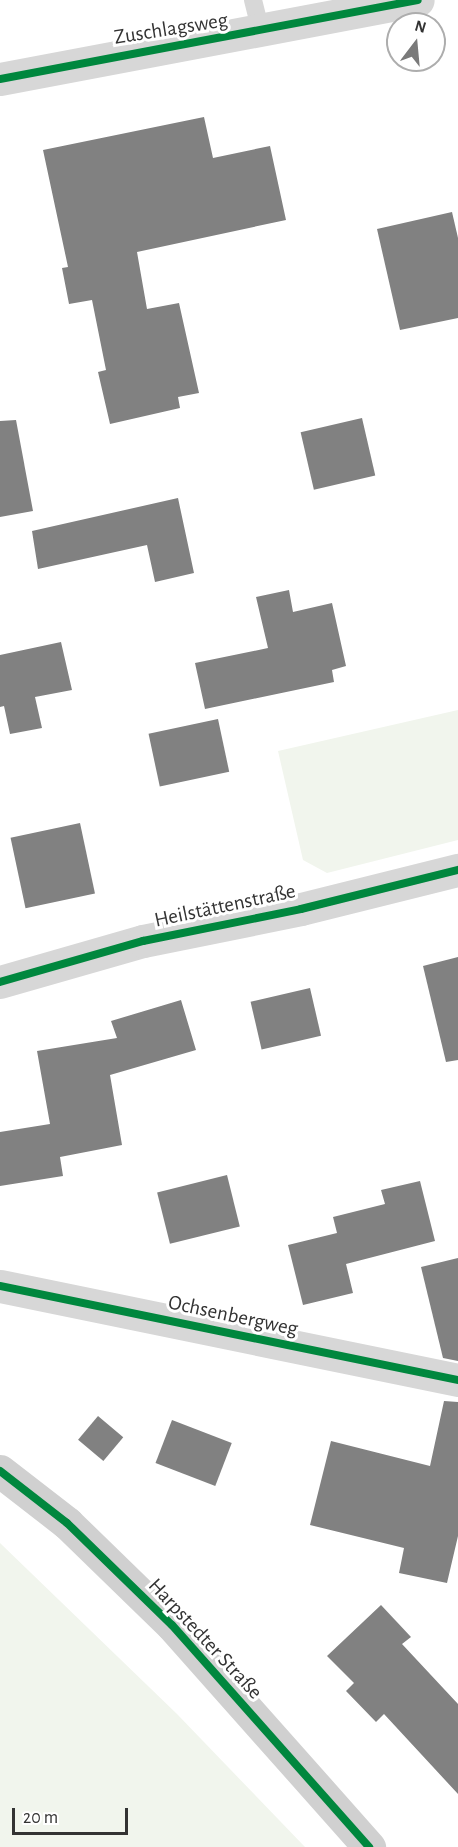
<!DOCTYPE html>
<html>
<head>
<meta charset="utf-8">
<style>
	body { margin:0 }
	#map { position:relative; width:458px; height:1847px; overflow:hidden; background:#fff; font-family:"Alegreya Sans",sans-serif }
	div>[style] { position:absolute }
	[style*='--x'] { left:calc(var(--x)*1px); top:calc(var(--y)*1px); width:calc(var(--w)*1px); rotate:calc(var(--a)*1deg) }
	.green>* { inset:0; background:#f1f5ed }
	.building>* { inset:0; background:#818181; transform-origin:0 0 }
	.service>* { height:18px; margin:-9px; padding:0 9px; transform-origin:9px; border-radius:9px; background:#d7d7d7 }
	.minor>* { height:33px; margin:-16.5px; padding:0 16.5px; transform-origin:16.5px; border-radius:16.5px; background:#d7d7d7 }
	.secondary>* { height:33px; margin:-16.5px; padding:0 16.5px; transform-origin:16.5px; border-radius:16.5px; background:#d0d0d0 }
	.cycleway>* { height:8px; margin:-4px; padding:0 4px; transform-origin:4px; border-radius:4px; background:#00873e }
	span { translate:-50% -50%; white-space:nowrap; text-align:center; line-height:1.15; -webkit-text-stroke:6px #fff; paint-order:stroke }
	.street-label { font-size:21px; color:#333 }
	.north { position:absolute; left:386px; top:12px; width:60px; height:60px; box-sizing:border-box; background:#fff; border:2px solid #adadad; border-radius:50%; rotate:16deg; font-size:16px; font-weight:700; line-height:24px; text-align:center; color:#333 }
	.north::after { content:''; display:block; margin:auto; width:21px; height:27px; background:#7a7a7a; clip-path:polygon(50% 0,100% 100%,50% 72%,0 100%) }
	.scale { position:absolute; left:12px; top:1808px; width:116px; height:27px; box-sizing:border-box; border:3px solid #333; border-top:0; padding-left:8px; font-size:18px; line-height:21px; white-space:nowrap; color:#333; -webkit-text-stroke:4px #fff; paint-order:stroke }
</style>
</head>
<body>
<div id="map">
	<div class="green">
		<div style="clip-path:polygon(458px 710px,458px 840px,327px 873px,303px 860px,278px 751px)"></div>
		<div style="clip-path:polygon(0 1543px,177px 1714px,305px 1847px,0 1847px)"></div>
	</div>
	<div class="building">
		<div style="clip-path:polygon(204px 117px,213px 158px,270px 146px,286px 220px,137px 252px,147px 309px,179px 303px,199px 393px,178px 397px,180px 408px,110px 424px,98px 372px,106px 370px,92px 300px,69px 304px,62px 268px,68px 267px,43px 150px)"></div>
		<div style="clip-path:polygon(452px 212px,458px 238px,458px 318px,400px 330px,377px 229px)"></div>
		<div style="left:362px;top:418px;width:59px;height:63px;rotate:77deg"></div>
		<div style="clip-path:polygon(16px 420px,33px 511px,0 517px,0 421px)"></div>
		<div style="clip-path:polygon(178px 498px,194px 573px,155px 582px,147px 545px,38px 569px,32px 531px)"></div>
		<div style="clip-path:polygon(289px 590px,293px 612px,332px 603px,346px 666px,332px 670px,334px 682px,205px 709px,195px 663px,268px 648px,256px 597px)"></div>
		<div style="clip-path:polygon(61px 642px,72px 690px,35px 697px,42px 728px,10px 734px,4px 706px,0 707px,0 655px)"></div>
		<div style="left:218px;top:719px;width:54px;height:71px;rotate:78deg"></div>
		<div style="left:80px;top:823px;width:72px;height:71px;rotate:78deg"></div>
		<div style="clip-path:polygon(458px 957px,458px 1060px,446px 1062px,423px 966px)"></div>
		<div style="left:310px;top:988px;width:49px;height:61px;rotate:77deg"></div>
		<div style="clip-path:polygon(181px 1000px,196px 1050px,110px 1075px,122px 1145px,60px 1157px,63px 1176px,0 1186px,0 1132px,50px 1124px,37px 1051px,117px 1038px,111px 1021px)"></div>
		<div style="left:227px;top:1175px;width:53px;height:72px;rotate:76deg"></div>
		<div style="clip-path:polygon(420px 1181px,435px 1241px,346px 1264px,353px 1293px,303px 1305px,288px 1245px,337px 1233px,333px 1217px,385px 1204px,381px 1190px)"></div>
		<div style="clip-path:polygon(458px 1258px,458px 1361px,443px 1358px,421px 1267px)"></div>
		<div style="clip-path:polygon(444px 1401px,458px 1402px,458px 1536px,447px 1583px,399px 1573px,404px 1548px,310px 1525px,331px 1441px,430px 1466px)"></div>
		<div style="left:98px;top:1416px;width:33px;height:31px;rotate:40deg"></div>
		<div style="left:172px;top:1420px;width:64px;height:46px;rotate:21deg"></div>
		<div style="clip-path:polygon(381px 1605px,411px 1637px,402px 1644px,458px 1704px,458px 1794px,384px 1714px,376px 1722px,346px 1691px,354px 1683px,327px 1656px)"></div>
	</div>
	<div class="service">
		<div style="--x:253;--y:0;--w:33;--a:76"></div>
	</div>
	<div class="minor">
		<div style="--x:0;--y:79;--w:425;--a:-10.7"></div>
		<div style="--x:0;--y:982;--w:149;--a:-16"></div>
		<div style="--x:143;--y:941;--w:161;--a:-11.4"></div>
		<div style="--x:301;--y:909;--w:162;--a:-14"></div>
		<div style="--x:0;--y:1286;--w:468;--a:11.6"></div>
	</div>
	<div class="secondary">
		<div style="--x:0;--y:1471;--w:85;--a:37.8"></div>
		<div style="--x:67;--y:1523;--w:146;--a:44.2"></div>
		<div style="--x:172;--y:1625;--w:297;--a:48.4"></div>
	</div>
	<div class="cycleway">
		<div style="--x:0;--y:79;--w:425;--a:-10.7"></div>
		<div style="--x:0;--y:982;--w:149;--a:-16"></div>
		<div style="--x:143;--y:941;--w:161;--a:-11.4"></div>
		<div style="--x:301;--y:909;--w:162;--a:-14"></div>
		<div style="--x:0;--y:1286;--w:468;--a:11.6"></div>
		<div style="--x:0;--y:1471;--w:85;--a:37.8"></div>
		<div style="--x:67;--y:1523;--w:146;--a:44.2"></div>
		<div style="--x:172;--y:1625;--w:297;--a:48.4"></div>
	</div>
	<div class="street-label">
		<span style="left:171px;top:29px;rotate:-9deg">Zuschlagsweg</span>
		<span style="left:225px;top:906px;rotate:-12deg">Heilstättenstraße</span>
		<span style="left:233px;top:1316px;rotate:12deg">Ochsenbergweg</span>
		<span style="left:205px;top:1639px;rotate:47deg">Harpstedter Straße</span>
	</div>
	<div class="north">N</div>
	<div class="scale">20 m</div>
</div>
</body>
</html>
